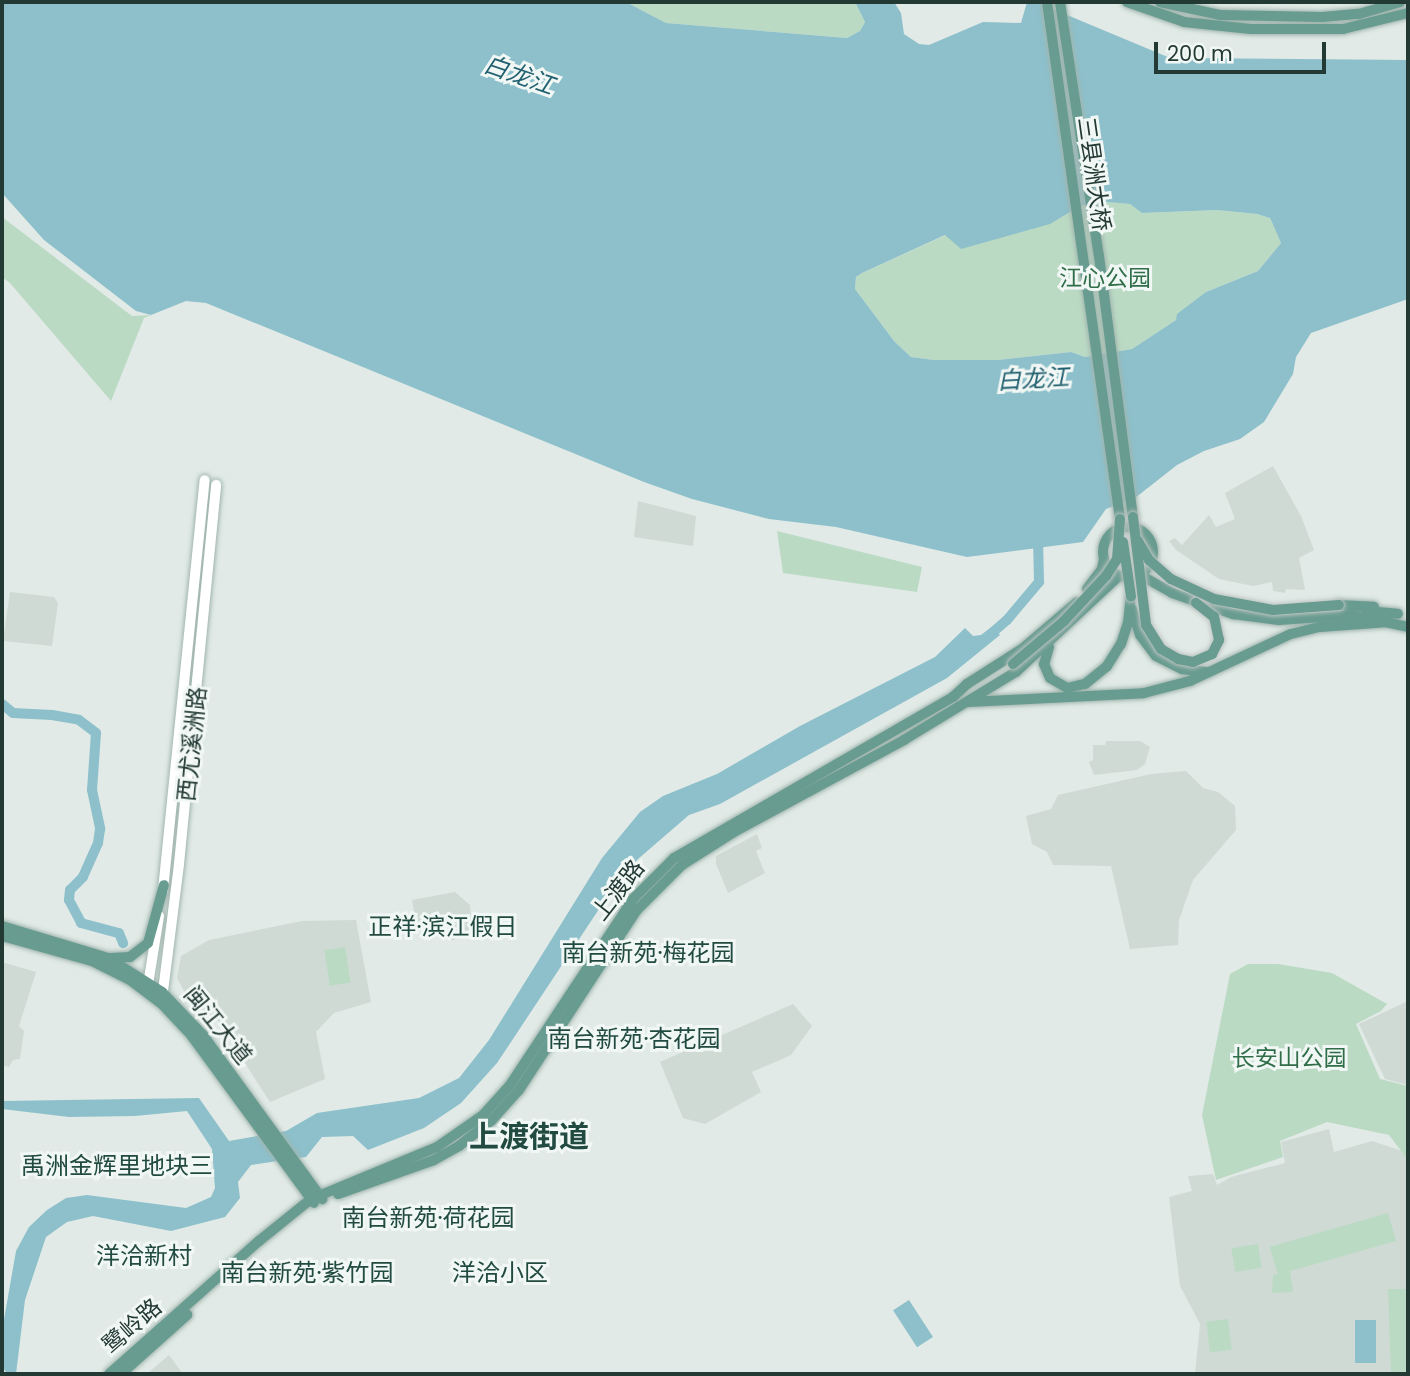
<!DOCTYPE html>
<html>
<head>
<meta charset="utf-8">
<style>
	body { margin:0 }
	#map { position:relative; width:1410px; height:1376px; overflow:hidden; background:#e1eae6; font-family:Poppins,"Noto Sans SC",sans-serif }
	div>[style] { position:absolute }
	[style*='--x'] { left:calc(var(--x)*1px); top:calc(var(--y)*1px); width:calc(var(--w)*1px); rotate:calc(var(--a)*1deg) }
	.built>* { inset:0; background:#cfdad5 }
	.green>* { inset:0; background:#bbdac4; transform-origin:0 0 }
	.water>* { inset:0; background:#8dc0cb; transform-origin:0 0 }
	.river>* { height:10px; margin:-5px; padding:0 5px; transform-origin:5px; border-radius:5px; background:#8dc0cb }
	.roads { filter:drop-shadow(0 0 2px #a1b5ae) drop-shadow(0 0 2px #a1b5ae) }
	.secondary>* { height:10px; margin:-5px; padding:0 5px; transform-origin:5px; border-radius:5px; background:#fff }
	.primary>* { height:10px; margin:-5px; padding:0 5px; transform-origin:5px; border-radius:5px; background:#699c90 }
	.primary>.ring { margin:-5px; padding:0; box-sizing:content-box; background:none; border:10px solid #699c90; border-radius:50% }
	.bridges { filter:drop-shadow(0 0 2px #bdc4c2) drop-shadow(0 0 2px #bdc4c2) }
	.primary-bridge>* { height:10px; margin:-5px; padding:0 5px; transform-origin:5px; border-radius:5px; background:#699c90 }
	span { translate:-50% -50%; white-space:nowrap; text-align:center; line-height:1.15; -webkit-text-stroke:6px #f1f7f4; paint-order:stroke }
	.street-label { font-size:23px; color:#233934 }
	.park-label { font-size:23px; color:#306d49 }
	.water-label { font-size:24px; color:#226170; font-style:italic }
	.neighbourhood-label { font-size:24px; color:#214a40 }
	.district-label { font-size:30px; color:#214a40; font-weight:700 }
	.frame { position:absolute; inset:0; border:4px solid #233934; pointer-events:none }
	.scale { position:absolute; left:1154px; top:42px; width:172px; height:32px; box-sizing:border-box; border:4px solid #233934; border-top:0; padding-left:9px; font-size:21px; line-height:24px; white-space:nowrap; color:#233934; -webkit-text-stroke:5px #f1f7f4; paint-order:stroke }
</style>
</head>
<body>
<div id="map">
	<div class="built">
		<div style="clip-path:polygon(1273px 466px,1301px 516px,1314px 550px,1299px 558px,1305px 590px,1286px 589px,1285px 593px,1273px 591px,1272px 582px,1253px 586px,1219px 579px,1176px 550px,1169px 541px,1175px 538px,1182px 545px,1209px 515px,1216px 527px,1235px 519px,1225px 493px)"></div>
		<div style="clip-path:polygon(638px 501px,696px 516px,693px 546px,634px 537px)"></div>
		<div style="clip-path:polygon(10px 592px,54px 597px,58px 603px,52px 646px,3px 641px)"></div>
		<div style="clip-path:polygon(1106px 741px,1140px 741px,1150px 747px,1145px 764px,1137px 770px,1094px 775px,1089px 762px,1093px 760px,1093px 745px,1105px 745px)"></div>
		<div style="clip-path:polygon(1186px 771px,1203px 788px,1218px 792px,1235px 806px,1236px 830px,1193px 880px,1179px 920px,1178px 945px,1130px 949px,1111px 866px,1053px 865px,1047px 852px,1032px 844px,1026px 816px,1051px 809px,1058px 795px,1151px 774px)"></div>
		<div style="clip-path:polygon(757px 834px,762px 848px,756px 851px,765px 873px,728px 893px,716px 864px,716px 856px)"></div>
		<div style="clip-path:polygon(455px 892px,470px 905px,472px 928px,452px 941px,448px 920px,417px 926px,412px 900px)"></div>
		<div style="clip-path:polygon(356px 920px,371px 1002px,334px 1013px,316px 1032px,325px 1079px,270px 1102px,214px 1015px,208px 1018px,203px 1016px,189px 1000px,177px 978px,181px 956px,209px 940px,302px 921px)"></div>
		<div style="clip-path:polygon(2px 962px,36px 972px,19px 1026px,24px 1031px,20px 1059px,13px 1060px,9px 1067px,2px 1065px)"></div>
		<div style="clip-path:polygon(1408px 1001px,1408px 1085px,1385px 1079px,1359px 1024px)"></div>
		<div style="clip-path:polygon(793px 1004px,812px 1026px,791px 1055px,752px 1072px,761px 1092px,705px 1124px,683px 1118px,660px 1062px)"></div>
		<div style="clip-path:polygon(1329px 1129px,1334px 1152px,1372px 1141px,1408px 1153px,1408px 1374px,1195px 1374px,1200px 1324px,1180px 1286px,1169px 1197px,1192px 1191px,1188px 1176px,1213px 1174px,1217px 1185px,1231px 1177px,1285px 1163px,1281px 1142px)"></div>
		<div style="clip-path:polygon(169px 1355px,183px 1374px,147px 1374px)"></div>
	</div>
	<div class="green">
		<div style="clip-path:polygon(626px 2px,855px 2px,865px 22px,860px 31px,847px 38px,666px 23px)"></div>
		<div style="clip-path:polygon(1108px 202px,1130px 204px,1142px 213px,1217px 210px,1257px 214px,1270px 218px,1281px 243px,1258px 271px,1206px 292px,1176px 320px,1132px 349px,1085px 357px,1071px 352px,998px 360px,934px 360px,911px 357px,894px 341px,855px 289px,856px 277px,862px 273px,946px 235px,955px 241px,1080px 206px)"></div>
		<div style="clip-path:polygon(2px 217px,132px 316px,151px 315px,144px 318px,111px 401px,10px 283px,2px 277px)"></div>
		<div style="clip-path:polygon(777px 531px,922px 567px,917px 592px,783px 573px)"></div>
		<div style="left:345px;top:947px;width:36px;height:21px;rotate:81deg"></div>
		<div style="clip-path:polygon(1248px 964px,1278px 964px,1332px 973px,1387px 1004px,1381px 1011px,1356px 1024px,1380px 1079px,1408px 1086px,1408px 1160px,1389px 1135px,1327px 1122px,1280px 1141px,1283px 1157px,1216px 1180px,1202px 1115px,1230px 974px)"></div>
		<div style="left:1388px;top:1213px;width:29px;height:123px;rotate:74deg"></div>
		<div style="left:1258px;top:1244px;width:24px;height:27px;rotate:81deg"></div>
		<div style="clip-path:polygon(1290px 1271px,1293px 1292px,1272px 1293px,1273px 1275px)"></div>
		<div style="clip-path:polygon(1388px 1289px,1408px 1289px,1408px 1374px,1391px 1374px)"></div>
		<div style="left:1228px;top:1319px;width:31px;height:22px;rotate:83deg"></div>
	</div>
	<div class="water">
		<div style="clip-path:polygon(evenodd,2px 2px,626px 2px,666px 23px,847px 38px,860px 31px,865px 22px,855px 2px,894px 2px,901px 13px,904px 34px,919px 44px,929px 45px,983px 22px,1021px 23px,1027px 2px,1036px 2px,1170px 58px,1408px 60px,1408px 299px,1311px 333px,1296px 357px,1293px 374px,1264px 422px,1240px 439px,1204px 451px,1177px 465px,1135px 498px,1106px 509px,1083px 542px,967px 557px,836px 527px,769px 519px,692px 499px,644px 482px,206px 303px,186px 301px,151px 315px,136px 311px,44px 240px,2px 193px,2px 2px,1107px 202px,1130px 204px,1142px 213px,1217px 210px,1257px 214px,1270px 218px,1281px 243px,1258px 271px,1206px 292px,1177px 314px,1176px 320px,1132px 349px,1085px 357px,1071px 352px,998px 360px,934px 360px,911px 357px,894px 341px,855px 289px,856px 277px,862px 273px,945px 235px,961px 249px,1050px 224px,1080px 206px,1107px 202px)"></div>
		<div style="clip-path:polygon(993px 626px,1000px 635px,947px 678px,720px 804px,689px 815px,638px 859px,605px 900px,497px 1063px,461px 1103px,424px 1128px,368px 1150px,353px 1136px,322px 1137px,306px 1157px,251px 1165px,238px 1182px,240px 1198px,225px 1217px,171px 1231px,93px 1216px,67px 1222px,46px 1237px,25px 1300px,16px 1374px,7px 1374px,2px 1366px,2px 1331px,16px 1251px,29px 1227px,47px 1210px,66px 1198px,87px 1195px,186px 1208px,211px 1197px,215px 1188px,212px 1149px,187px 1111px,135px 1116px,69px 1117px,2px 1109px,2px 1101px,199px 1098px,229px 1141px,286px 1131px,317px 1113px,419px 1098px,459px 1078px,489px 1040px,602px 858px,640px 812px,663px 796px,717px 774px,800px 726px,935px 657px,965px 628px,973px 636px,981px 635px)"></div>
		<div style="left:909px;top:1300px;width:44px;height:19px;rotate:57deg"></div>
		<div style="left:1355px;top:1320px;width:21px;height:43px"></div>
	</div>
	<div class="river">
		<div style="--x:985;--y:639;--w:29;--a:-41"></div>
		<div style="--x:1007;--y:620;--w:50;--a:-49.9"></div>
		<div style="--x:1039;--y:582;--w:45;--a:-91.3"></div>
		<div style="--x:2;--y:704;--w:14;--a:39"></div>
		<div style="--x:13;--y:713;--w:39;--a:3"></div>
		<div style="--x:52;--y:715;--w:27;--a:10"></div>
		<div style="--x:79;--y:720;--w:21;--a:37"></div>
		<div style="--x:96;--y:733;--w:57;--a:94"></div>
		<div style="--x:92;--y:790;--w:40;--a:78"></div>
		<div style="--x:100;--y:829;--w:14;--a:98"></div>
		<div style="--x:98;--y:843;--w:37;--a:114"></div>
		<div style="--x:83;--y:877;--w:18;--a:135"></div>
		<div style="--x:70;--y:890;--w:10;--a:96"></div>
		<div style="--x:69;--y:900;--w:26;--a:62"></div>
		<div style="--x:81;--y:923;--w:39;--a:15"></div>
		<div style="--x:119;--y:933;--w:11;--a:68"></div>
	</div>
	<div class="roads">
		<div class="secondary">
			<div style="--x:163;--y:890;--w:412;--a:-84.2"></div>
			<div style="--x:147;--y:991;--w:76;--a:-80.9"></div>
			<div style="--x:162;--y:999;--w:136;--a:-82.8"></div>
			<div style="--x:179;--y:864;--w:381;--a:-84.4"></div>
		</div>
		<div class="primary">
			<div style="--x:1047;--y:2;--w:522;--a:81.96"></div>
			<div style="--x:1060;--y:2;--w:257;--a:81.3"></div>
			<div style="--x:1099;--y:256;--w:263;--a:82.6"></div>
			<div style="--x:1127;--y:2;--w:60;--a:19.3"></div>
			<div style="--x:1184;--y:22;--w:67;--a:6"></div>
			<div style="--x:1251;--y:29;--w:92;--a:0"></div>
			<div style="--x:1343;--y:29;--w:67;--a:-13.8"></div>
			<div style="--x:1160;--y:2;--w:61;--a:12.2"></div>
			<div style="--x:1220;--y:15;--w:102;--a:1.1"></div>
			<div style="--x:1322;--y:17;--w:37;--a:-5"></div>
			<div style="--x:1359;--y:14;--w:43;--a:-16.3"></div>
			<div class="ring" style="left:1103px;top:527px;width:40px;height:40px"></div>
			<div style="--x:1140;--y:575;--w:37;--a:29"></div>
			<div style="--x:1172;--y:593;--w:65;--a:19"></div>
			<div style="--x:1233;--y:614;--w:46;--a:7.4"></div>
			<div style="--x:1279;--y:620;--w:73;--a:-3.9"></div>
			<div style="--x:1352;--y:615;--w:57;--a:12.1"></div>
			<div style="--x:1087;--y:589;--w:25;--a:-53"></div>
			<div style="--x:1102;--y:569;--w:10;--a:-79"></div>
			<div style="--x:1339;--y:605;--w:35;--a:3"></div>
			<div style="--x:1132;--y:609;--w:27;--a:73"></div>
			<div style="--x:1140;--y:635;--w:26;--a:53"></div>
			<div style="--x:1156;--y:656;--w:29;--a:27"></div>
			<div style="--x:1182;--y:669;--w:24;--a:7"></div>
			<div style="--x:1366;--y:611;--w:32;--a:5"></div>
			<div style="--x:1049;--y:647;--w:18;--a:106"></div>
			<div style="--x:1044;--y:664;--w:15;--a:67"></div>
			<div style="--x:1050;--y:678;--w:20;--a:30"></div>
			<div style="--x:1067;--y:688;--w:18;--a:-13"></div>
			<div style="--x:1085;--y:684;--w:28;--a:-39"></div>
			<div style="--x:1107;--y:666;--w:26;--a:-58"></div>
			<div style="--x:1121;--y:644;--w:22;--a:-72"></div>
			<div style="--x:1128;--y:623;--w:27;--a:-84"></div>
			<div style="--x:969;--y:702;--w:175;--a:-2.9"></div>
			<div style="--x:1144;--y:693;--w:48;--a:-14.6"></div>
			<div style="--x:1190;--y:681;--w:111;--a:-25"></div>
			<div style="--x:1291;--y:634;--w:30;--a:-14"></div>
			<div style="--x:1320;--y:627;--w:69;--a:-4.1"></div>
			<div style="--x:2;--y:926;--w:111;--a:16.8"></div>
			<div style="--x:108;--y:958;--w:64;--a:32.2"></div>
			<div style="--x:162;--y:992;--w:59;--a:46.4"></div>
			<div style="--x:203;--y:1035;--w:203;--a:54"></div>
			<div style="--x:2;--y:936;--w:93;--a:15.5"></div>
			<div style="--x:92;--y:961;--w:42;--a:26.6"></div>
			<div style="--x:130;--y:980;--w:39;--a:37"></div>
			<div style="--x:161;--y:1003;--w:44;--a:46.8"></div>
			<div style="--x:191;--y:1035;--w:208;--a:53.8"></div>
			<div style="--x:111;--y:958;--w:19;--a:-3"></div>
			<div style="--x:130;--y:957;--w:23;--a:-38"></div>
			<div style="--x:148;--y:943;--w:60;--a:-74.6"></div>
			<div style="--x:338;--y:1194;--w:102;--a:-19.5"></div>
			<div style="--x:434;--y:1160;--w:29;--a:-29"></div>
			<div style="--x:459;--y:1146;--w:42;--a:-38.2"></div>
			<div style="--x:492;--y:1120;--w:40;--a:-48"></div>
			<div style="--x:519;--y:1090;--w:214;--a:-56.8"></div>
			<div style="--x:636;--y:911;--w:65;--a:-45"></div>
			<div style="--x:682;--y:865;--w:62;--a:-32.4"></div>
			<div style="--x:734;--y:832;--w:193;--a:-28.4"></div>
			<div style="--x:904;--y:740;--w:131;--a:-31.3"></div>
			<div style="--x:1016;--y:672;--w:141;--a:-43"></div>
			<div style="--x:109;--y:1374;--w:200;--a:-41.6"></div>
			<div style="--x:259;--y:1241;--w:67;--a:-38.9"></div>
			<div style="--x:311;--y:1199;--w:136;--a:-22.4"></div>
			<div style="--x:437;--y:1147;--w:56;--a:-34.8"></div>
			<div style="--x:483;--y:1115;--w:40;--a:-48"></div>
			<div style="--x:510;--y:1085;--w:223;--a:-56.5"></div>
			<div style="--x:633;--y:899;--w:58;--a:-45"></div>
			<div style="--x:674;--y:858;--w:322;--a:-30"></div>
			<div style="--x:953;--y:697;--w:19;--a:-43"></div>
			<div style="--x:967;--y:684;--w:65;--a:-32.5"></div>
			<div style="--x:1022;--y:649;--w:72;--a:-40.5"></div>
			<div style="--x:121;--y:1374;--w:89;--a:-41.8"></div>
		</div>
	</div>
	<div class="bridges">
		<div class="primary-bridge">
			<div style="--x:1133;--y:517;--w:109;--a:83.1"></div>
			<div style="--x:1146;--y:625;--w:28;--a:58"></div>
			<div style="--x:1161;--y:649;--w:20;--a:30"></div>
			<div style="--x:1178;--y:659;--w:15;--a:11"></div>
			<div style="--x:1193;--y:662;--w:21;--a:-23"></div>
			<div style="--x:1212;--y:654;--w:16;--a:-63"></div>
			<div style="--x:1219;--y:640;--w:24;--a:-102"></div>
			<div style="--x:1214;--y:617;--w:23;--a:-142"></div>
			<div style="--x:1138;--y:541;--w:22;--a:60"></div>
			<div style="--x:1149;--y:560;--w:29;--a:41"></div>
			<div style="--x:1171;--y:579;--w:47;--a:24.9"></div>
			<div style="--x:1214;--y:599;--w:60;--a:10.6"></div>
			<div style="--x:1273;--y:610;--w:66;--a:-4.3"></div>
			<div style="--x:1123;--y:542;--w:55;--a:81.6"></div>
			<div style="--x:1013;--y:664;--w:67;--a:-40.1"></div>
			<div style="--x:1064;--y:621;--w:62;--a:-47"></div>
			<div style="--x:1106;--y:576;--w:20;--a:-57"></div>
			<div style="--x:1117;--y:559;--w:40;--a:-85.7"></div>
		</div>
	</div>
	<div class="street-label">
		<span style="left:1094px;top:174px;rotate:82deg">三县洲大桥</span>
		<span style="left:192px;top:744px;rotate:-84deg">西尤溪洲路</span>
		<span style="left:618px;top:890px;rotate:-52deg">上渡路</span>
		<span style="left:218px;top:1025px;rotate:51deg">闽江大道</span>
		<span style="left:132px;top:1326px;rotate:-41deg">鹭岭路</span>
	</div>
	<div class="park-label">
		<span style="left:1105px;top:278px">江心公园</span>
		<span style="left:1289px;top:1058px">长安山公园</span>
	</div>
	<div class="water-label">
		<span style="left:519px;top:75px;rotate:19deg">白龙江</span>
		<span style="left:1033px;top:379px;rotate:-3deg">白龙江</span>
	</div>
	<div class="neighbourhood-label">
		<span style="left:443px;top:927px">正祥·滨江假日</span>
		<span style="left:648px;top:953px">南台新苑·梅花园</span>
		<span style="left:634px;top:1039px">南台新苑·杏花园</span>
		<span style="left:117px;top:1166px">禹洲金辉里地块三</span>
		<span style="left:428px;top:1218px">南台新苑·荷花园</span>
		<span style="left:144px;top:1256px">洋洽新村</span>
		<span style="left:307px;top:1273px">南台新苑·紫竹园</span>
		<span style="left:500px;top:1273px">洋洽小区</span>
	</div>
	<div class="district-label">
		<span style="left:529px;top:1137px">上渡街道</span>
	</div>
	<div class="frame"></div>
	<div class="scale">200 m</div>
</div>
</body>
</html>
